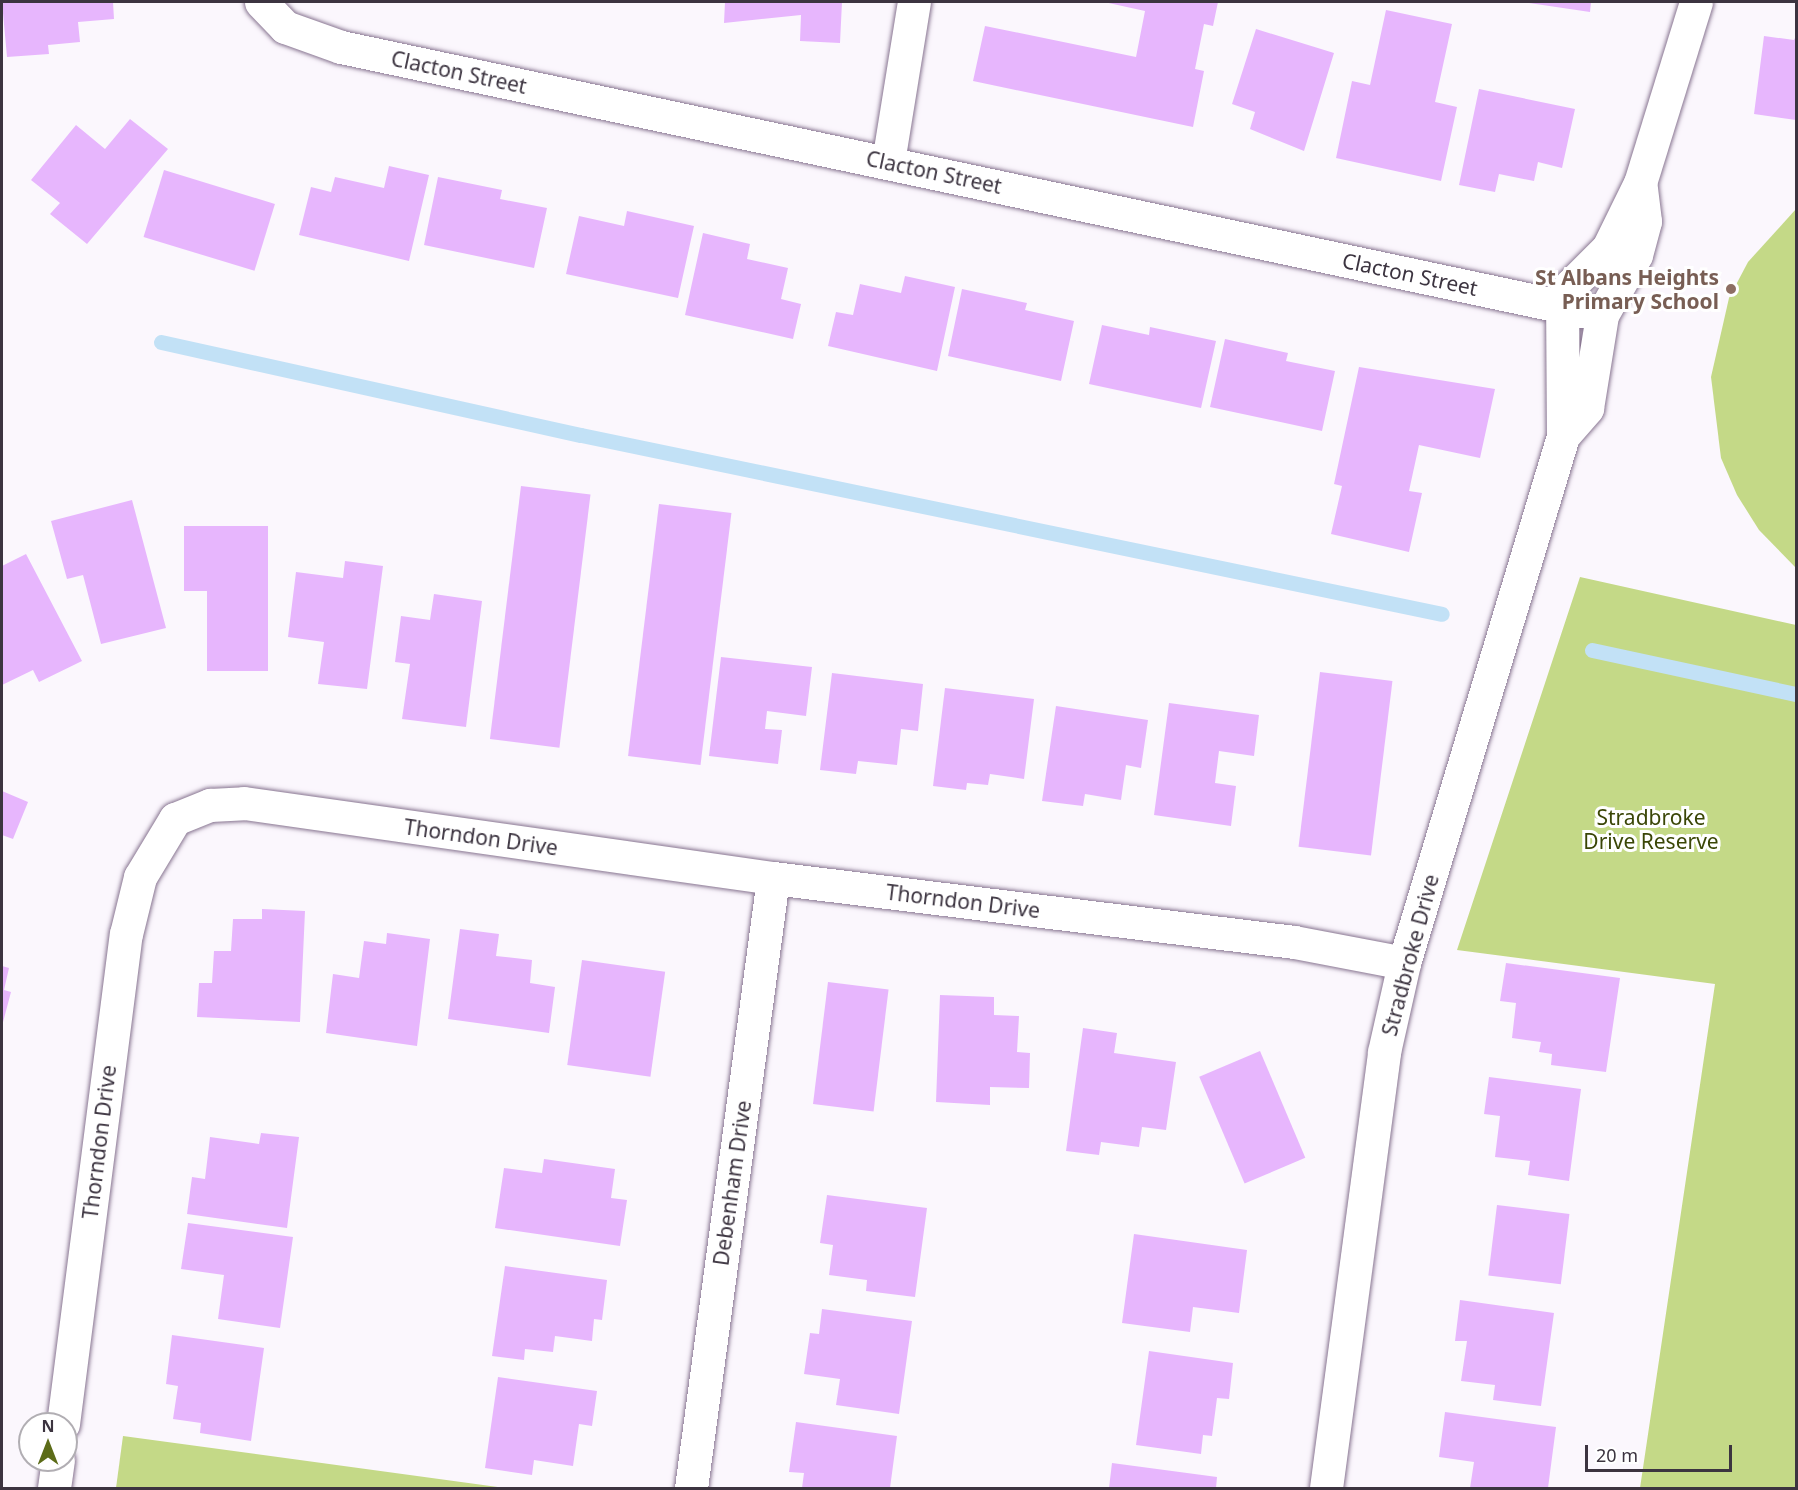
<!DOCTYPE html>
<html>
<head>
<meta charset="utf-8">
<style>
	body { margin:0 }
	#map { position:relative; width:1798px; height:1490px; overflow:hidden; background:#fbf7fd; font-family:"Noto Sans",sans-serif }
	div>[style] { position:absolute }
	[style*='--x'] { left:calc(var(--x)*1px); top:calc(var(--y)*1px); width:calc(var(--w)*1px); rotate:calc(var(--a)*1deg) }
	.green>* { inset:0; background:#c4d987 }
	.stream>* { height:15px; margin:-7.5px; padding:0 7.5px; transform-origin:7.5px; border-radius:7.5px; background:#c2e1f6 }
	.building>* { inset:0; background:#e7b6fd; transform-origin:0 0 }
	.roads { filter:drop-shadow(0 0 2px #887591) drop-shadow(0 0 2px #887591) }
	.minor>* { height:33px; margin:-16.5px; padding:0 16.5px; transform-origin:16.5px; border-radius:16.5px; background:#fff }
	.dots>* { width:16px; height:16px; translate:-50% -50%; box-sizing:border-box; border:3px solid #fff; border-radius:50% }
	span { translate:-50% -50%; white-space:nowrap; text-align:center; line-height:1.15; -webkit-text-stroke:6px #fff; paint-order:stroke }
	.street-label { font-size:21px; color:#3c3440 }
	.education-label { font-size:21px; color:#785e54; font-weight:700 }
	.right { translate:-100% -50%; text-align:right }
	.park-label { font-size:21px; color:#3a4606 }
	.frame { position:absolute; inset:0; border:3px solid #3c3440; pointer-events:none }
	.north { position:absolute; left:18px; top:1412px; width:60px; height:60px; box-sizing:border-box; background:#fff; border:2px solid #b1aeb3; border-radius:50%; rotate:0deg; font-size:16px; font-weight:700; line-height:24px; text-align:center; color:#3c3440 }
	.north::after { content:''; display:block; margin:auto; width:21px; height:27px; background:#5c6c18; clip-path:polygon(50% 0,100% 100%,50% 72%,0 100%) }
	.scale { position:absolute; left:1585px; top:1445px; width:147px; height:27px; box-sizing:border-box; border:3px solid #3c3440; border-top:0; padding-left:8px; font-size:18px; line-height:21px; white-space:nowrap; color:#3c3440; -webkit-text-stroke:4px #fff; paint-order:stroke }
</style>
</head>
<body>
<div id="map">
	<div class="green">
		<div style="clip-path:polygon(1796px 209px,1796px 568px,1759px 530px,1737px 495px,1721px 458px,1711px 377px,1729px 298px,1748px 262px)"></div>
		<div style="clip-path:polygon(1580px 577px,1796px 625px,1796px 1488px,1640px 1488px,1715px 984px,1457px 950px)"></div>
		<div style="clip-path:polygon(123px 1436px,505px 1488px,116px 1488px)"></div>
	</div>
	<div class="stream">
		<div style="--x:161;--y:342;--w:430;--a:12.5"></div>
		<div style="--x:581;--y:435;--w:879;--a:11.74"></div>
		<div style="--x:1592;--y:650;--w:209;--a:12.2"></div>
	</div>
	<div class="building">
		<div style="clip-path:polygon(2px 2px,113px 2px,114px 19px,78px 22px,80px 42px,48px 45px,49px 54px,7px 57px)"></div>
		<div style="clip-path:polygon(725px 2px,842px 2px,840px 43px,800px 41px,801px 15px,724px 23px)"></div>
		<div style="clip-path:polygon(1104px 2px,1218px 2px,1213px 26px,1204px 24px,1195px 69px,1204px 71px,1193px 127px,973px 81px,985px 26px,1136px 57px,1145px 11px)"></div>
		<div style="clip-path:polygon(1523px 2px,1591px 2px,1590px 12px)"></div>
		<div style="clip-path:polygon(1386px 10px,1452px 24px,1435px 102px,1457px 107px,1441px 181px,1336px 158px,1352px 81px,1370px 85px)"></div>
		<div style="clip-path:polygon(1256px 29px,1334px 53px,1304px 151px,1250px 129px,1255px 112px,1232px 104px)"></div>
		<div style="clip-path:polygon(1764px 36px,1794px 40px,1796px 36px,1796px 120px,1754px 114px)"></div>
		<div style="clip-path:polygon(1479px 89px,1575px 109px,1562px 168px,1538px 162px,1534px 181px,1499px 174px,1495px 192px,1459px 185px)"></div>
		<div style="clip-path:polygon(130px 119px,168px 149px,87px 244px,50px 214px,60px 203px,31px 180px,76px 125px,105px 149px)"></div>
		<div style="clip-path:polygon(389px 166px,429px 175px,409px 261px,299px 235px,311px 187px,331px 192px,335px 177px,384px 188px)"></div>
		<div style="left:164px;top:170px;width:116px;height:70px;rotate:17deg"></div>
		<div style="clip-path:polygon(438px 177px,502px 190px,500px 199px,547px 208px,534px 268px,424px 245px)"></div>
		<div style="clip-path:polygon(627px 211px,694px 226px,678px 298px,566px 274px,579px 216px,624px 226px)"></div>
		<div style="clip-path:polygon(703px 233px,750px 244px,747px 259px,788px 268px,781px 299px,801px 304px,793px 339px,685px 315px)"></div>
		<div style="clip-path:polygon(905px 276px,955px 287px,937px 371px,828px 346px,836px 312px,853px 315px,860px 284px,901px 293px)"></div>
		<div style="clip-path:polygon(962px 289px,1027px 303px,1025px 310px,1074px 321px,1061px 381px,948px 356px)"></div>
		<div style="clip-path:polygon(1102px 325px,1149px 335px,1150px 327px,1216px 341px,1201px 408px,1089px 384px)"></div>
		<div style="clip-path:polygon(1225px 339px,1288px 353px,1286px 361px,1335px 371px,1322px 431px,1210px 407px)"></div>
		<div style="clip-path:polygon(1359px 367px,1495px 389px,1480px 458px,1419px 445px,1409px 491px,1422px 493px,1409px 552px,1331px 534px,1342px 486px,1334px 484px)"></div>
		<div style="left:521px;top:486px;width:70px;height:255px;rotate:7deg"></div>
		<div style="clip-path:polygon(132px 500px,166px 628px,101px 644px,83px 575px,67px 579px,51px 521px)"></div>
		<div style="left:659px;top:504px;width:73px;height:254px;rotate:7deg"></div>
		<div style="clip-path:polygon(184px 526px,268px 526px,268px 671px,207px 671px,207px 591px,184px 591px)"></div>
		<div style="clip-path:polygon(26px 554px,82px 661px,39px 682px,33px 670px,2px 685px,2px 566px)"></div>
		<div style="clip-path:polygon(345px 561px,383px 566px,367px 689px,318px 684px,324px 642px,288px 637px,296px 572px,343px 578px)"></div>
		<div style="clip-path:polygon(434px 594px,482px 601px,466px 727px,402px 719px,410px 664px,395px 662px,401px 616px,430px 620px)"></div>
		<div style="clip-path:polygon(721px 657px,812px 667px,806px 716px,767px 711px,765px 729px,782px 730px,778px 764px,709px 756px)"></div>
		<div style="left:1320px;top:672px;width:73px;height:176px;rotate:7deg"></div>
		<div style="clip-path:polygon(832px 673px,923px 684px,918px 731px,901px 729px,897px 765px,858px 761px,856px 774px,820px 770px)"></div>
		<div style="clip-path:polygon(945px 688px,1034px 699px,1024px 779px,990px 774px,988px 785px,967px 783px,966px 790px,933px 786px)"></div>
		<div style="clip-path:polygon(1169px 703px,1259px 715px,1254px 756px,1219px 751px,1215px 783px,1236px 786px,1231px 826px,1154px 815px)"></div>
		<div style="clip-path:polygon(1056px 706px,1148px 720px,1141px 768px,1126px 765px,1121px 800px,1085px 794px,1083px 806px,1042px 801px)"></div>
		<div style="clip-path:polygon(2px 791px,28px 802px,13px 839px,2px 835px)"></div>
		<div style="clip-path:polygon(262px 909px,305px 911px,300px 1022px,197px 1017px,199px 983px,212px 983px,214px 951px,231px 951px,233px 919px,262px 919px)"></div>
		<div style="clip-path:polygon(460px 929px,499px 934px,496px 956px,532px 960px,530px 983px,555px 987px,549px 1033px,448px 1019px)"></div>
		<div style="clip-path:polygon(387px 933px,430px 939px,417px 1046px,326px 1033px,333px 974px,359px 978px,364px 941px,386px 944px)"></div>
		<div style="left:582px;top:960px;width:84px;height:106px;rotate:8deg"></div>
		<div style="clip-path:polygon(1506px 963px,1620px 978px,1606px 1072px,1551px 1065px,1552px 1054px,1539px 1052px,1541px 1042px,1512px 1038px,1516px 1003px,1500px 1001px)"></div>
		<div style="clip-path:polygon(2px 966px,9px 968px,4px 990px,11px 992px,2px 1026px)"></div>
		<div style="left:828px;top:982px;width:61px;height:123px;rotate:7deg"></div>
		<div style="clip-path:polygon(940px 995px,994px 997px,994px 1015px,1019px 1016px,1017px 1052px,1030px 1053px,1029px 1088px,990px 1087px,990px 1105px,936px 1102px)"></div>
		<div style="clip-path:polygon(1083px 1028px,1117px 1033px,1114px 1053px,1176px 1062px,1166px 1130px,1142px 1127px,1139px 1147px,1101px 1142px,1099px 1155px,1066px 1151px)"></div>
		<div style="left:1260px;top:1051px;width:116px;height:66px;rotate:67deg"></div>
		<div style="clip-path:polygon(1489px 1077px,1581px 1089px,1569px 1181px,1528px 1175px,1530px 1161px,1495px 1157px,1500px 1116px,1484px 1114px)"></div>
		<div style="clip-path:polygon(261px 1133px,299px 1137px,287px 1228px,187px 1214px,192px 1177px,205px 1179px,210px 1137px,259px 1144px)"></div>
		<div style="clip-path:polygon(544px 1159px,615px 1169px,611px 1198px,627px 1200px,620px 1246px,495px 1228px,504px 1168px,542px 1173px)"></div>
		<div style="clip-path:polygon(827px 1195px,927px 1208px,915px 1297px,866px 1291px,867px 1280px,829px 1275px,833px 1245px,820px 1243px)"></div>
		<div style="left:1497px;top:1205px;width:73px;height:71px;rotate:7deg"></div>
		<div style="clip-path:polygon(188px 1223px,293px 1237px,280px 1328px,218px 1319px,224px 1275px,181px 1269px)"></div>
		<div style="clip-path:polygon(1134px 1234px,1247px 1250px,1239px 1313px,1193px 1307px,1190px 1332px,1122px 1323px)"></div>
		<div style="clip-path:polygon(505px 1266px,607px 1280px,602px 1320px,594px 1319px,592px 1341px,555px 1336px,553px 1352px,525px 1349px,524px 1360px,492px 1356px)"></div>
		<div style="clip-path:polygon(1460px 1300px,1554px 1313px,1541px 1406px,1493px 1400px,1495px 1385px,1461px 1381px,1467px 1341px,1455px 1341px)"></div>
		<div style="clip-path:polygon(822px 1309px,912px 1321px,899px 1414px,836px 1405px,840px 1379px,804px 1374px,810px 1333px,819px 1334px)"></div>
		<div style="clip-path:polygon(172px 1335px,264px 1348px,251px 1441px,200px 1433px,201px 1423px,173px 1419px,178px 1386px,166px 1384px)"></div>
		<div style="clip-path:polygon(1149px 1351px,1233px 1363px,1229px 1399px,1217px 1398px,1212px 1436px,1203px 1435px,1201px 1454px,1136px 1445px)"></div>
		<div style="clip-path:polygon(498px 1377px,597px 1391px,592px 1426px,579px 1424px,573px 1466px,534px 1460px,532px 1475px,485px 1468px)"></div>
		<div style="clip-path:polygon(1445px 1412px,1556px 1427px,1548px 1488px,1470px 1488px,1474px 1462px,1439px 1457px)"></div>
		<div style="clip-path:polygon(796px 1422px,897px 1436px,890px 1488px,802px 1488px,804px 1473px,789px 1472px)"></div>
		<div style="clip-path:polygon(1112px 1463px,1217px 1477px,1216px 1488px,1109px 1488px)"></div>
	</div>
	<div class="roads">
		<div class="minor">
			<div style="--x:261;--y:2;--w:35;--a:46"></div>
			<div style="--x:285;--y:27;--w:59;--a:19.7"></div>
			<div style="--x:341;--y:47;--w:1289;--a:12"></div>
			<div style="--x:888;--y:162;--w:162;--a:-80.8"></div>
			<div style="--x:1563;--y:436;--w:37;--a:-49"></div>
			<div style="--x:1587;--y:408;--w:94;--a:-80.8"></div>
			<div style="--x:1602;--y:315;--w:69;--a:-60.5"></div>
			<div style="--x:1636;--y:255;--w:35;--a:-75"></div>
			<div style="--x:1645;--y:221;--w:38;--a:-97"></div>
			<div style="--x:63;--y:1424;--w:494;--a:-82.7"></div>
			<div style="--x:126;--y:934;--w:59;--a:-76.2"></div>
			<div style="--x:140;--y:877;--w:68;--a:-58.9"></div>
			<div style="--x:175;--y:819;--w:38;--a:-22"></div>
			<div style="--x:210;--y:805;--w:34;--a:-3"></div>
			<div style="--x:244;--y:803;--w:534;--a:8.07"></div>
			<div style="--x:773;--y:878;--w:525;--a:7"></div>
			<div style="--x:1294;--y:942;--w:112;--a:10.8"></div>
			<div style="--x:54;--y:1488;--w:28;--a:-82"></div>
			<div style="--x:691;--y:1488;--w:615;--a:-82.34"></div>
			<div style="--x:1326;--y:1488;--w:440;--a:-82.4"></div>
			<div style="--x:1384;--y:1052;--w:91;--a:-77.3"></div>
			<div style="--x:1404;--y:963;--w:550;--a:-73.21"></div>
			<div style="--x:1563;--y:436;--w:129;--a:-90.4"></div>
			<div style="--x:1562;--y:307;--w:24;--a:-68"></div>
			<div style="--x:1571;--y:285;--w:52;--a:-45"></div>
			<div style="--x:1608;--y:248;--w:72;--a:-63.8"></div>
			<div style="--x:1640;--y:183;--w:189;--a:-72.8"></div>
		</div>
	</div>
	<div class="dots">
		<div style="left:1731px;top:289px;background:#8d6e63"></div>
	</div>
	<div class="street-label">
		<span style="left:459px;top:72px;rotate:12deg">Clacton Street</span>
		<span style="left:934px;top:172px;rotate:12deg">Clacton Street</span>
		<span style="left:1410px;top:274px;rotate:12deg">Clacton Street</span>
		<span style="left:481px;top:837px;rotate:8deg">Thorndon Drive</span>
		<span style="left:963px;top:901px;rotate:7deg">Thorndon Drive</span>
		<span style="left:1410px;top:955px;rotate:-75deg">Stradbroke Drive</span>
		<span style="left:99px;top:1142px;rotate:-83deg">Thorndon Drive</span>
		<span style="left:732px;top:1183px;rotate:-82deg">Debenham Drive</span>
	</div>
	<div class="education-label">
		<span class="right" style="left:1719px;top:289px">St Albans Heights<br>Primary School</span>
	</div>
	<div class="park-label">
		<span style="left:1651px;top:829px">Stradbroke<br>Drive Reserve</span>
	</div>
	<div class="frame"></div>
	<div class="north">N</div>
	<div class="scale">20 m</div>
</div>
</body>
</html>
